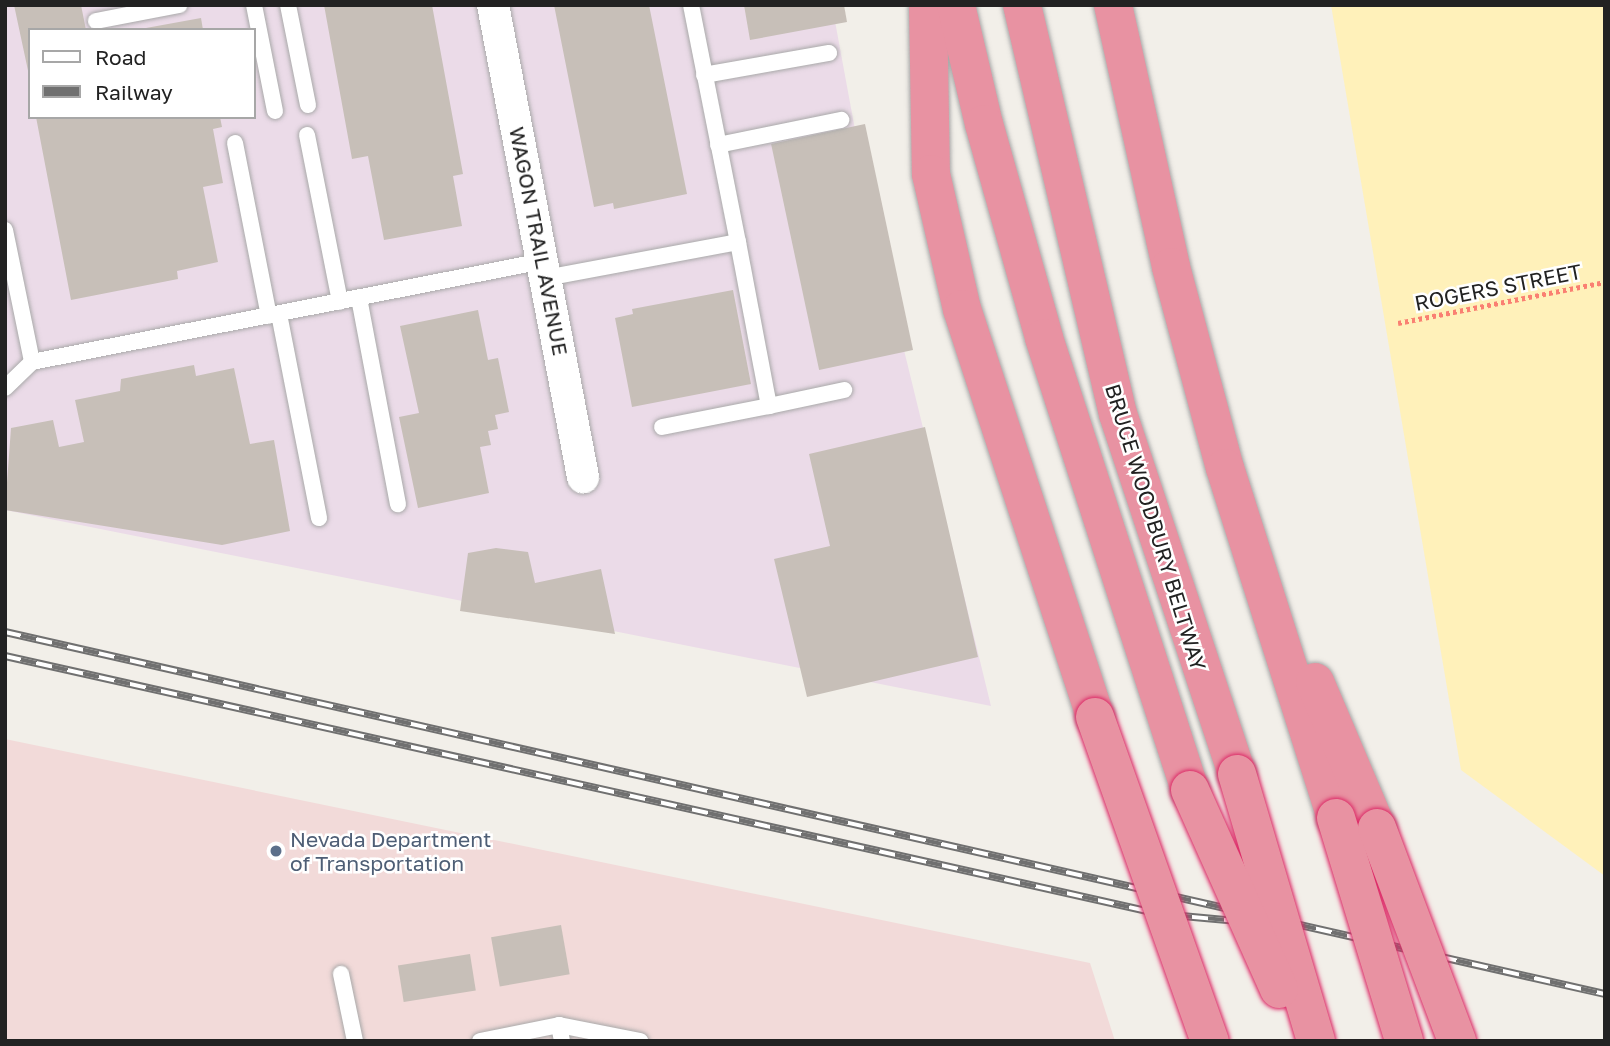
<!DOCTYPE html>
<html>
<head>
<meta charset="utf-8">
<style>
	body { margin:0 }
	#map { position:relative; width:1610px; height:1046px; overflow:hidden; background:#f2efe9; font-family:"Golos Text",sans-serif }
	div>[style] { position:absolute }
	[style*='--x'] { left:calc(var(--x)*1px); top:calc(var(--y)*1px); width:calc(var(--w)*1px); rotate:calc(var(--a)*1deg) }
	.commercial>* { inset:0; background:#f2dad9 }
	.industrial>* { inset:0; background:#ebdbe8 }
	.sand>* { inset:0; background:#fff1ba }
	.building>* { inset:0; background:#c7bfb8; transform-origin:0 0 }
	.path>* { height:4.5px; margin-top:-2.25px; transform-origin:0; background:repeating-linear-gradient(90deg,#fa8072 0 3.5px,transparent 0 7px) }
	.roads { filter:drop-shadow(0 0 2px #a9a9a9) drop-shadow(0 0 2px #a9a9a9) }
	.service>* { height:16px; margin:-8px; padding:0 8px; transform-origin:8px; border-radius:8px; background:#fff }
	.minor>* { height:32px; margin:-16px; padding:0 16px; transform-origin:16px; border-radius:16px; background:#fff }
	.motorway>* { height:38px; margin:-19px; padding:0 19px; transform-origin:19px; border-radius:19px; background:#e892a2 }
	.rail>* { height:8px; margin-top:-4px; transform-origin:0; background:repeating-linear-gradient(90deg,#fff 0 16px,#707070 0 32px); box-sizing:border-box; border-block:2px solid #707070 }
	.bridges { filter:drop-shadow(0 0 2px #dc2a67) drop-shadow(0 0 2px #dc2a67) }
	.motorway-bridge>* { height:38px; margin:-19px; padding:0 19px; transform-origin:19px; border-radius:19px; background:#e892a2 }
	.dots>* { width:19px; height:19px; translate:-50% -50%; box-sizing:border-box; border:4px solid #fff; border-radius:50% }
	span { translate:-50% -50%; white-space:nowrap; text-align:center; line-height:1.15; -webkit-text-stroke:5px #fff; paint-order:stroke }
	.street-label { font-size:21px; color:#222 }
	.service-label { font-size:21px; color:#4e5e75 }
	.left { translate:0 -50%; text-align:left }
	.frame { position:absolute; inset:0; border:7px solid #222; pointer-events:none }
	.legend { position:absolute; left:28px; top:28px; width:228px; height:91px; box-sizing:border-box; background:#fff; border:2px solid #a7a7a7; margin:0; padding:9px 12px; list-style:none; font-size:21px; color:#222 }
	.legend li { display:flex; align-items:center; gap:14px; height:35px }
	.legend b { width:35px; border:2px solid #a7a7a7 }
</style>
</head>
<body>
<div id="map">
	<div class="commercial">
		<div style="clip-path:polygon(5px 739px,1090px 963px,1115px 1041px,5px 1041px)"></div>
	</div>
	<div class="industrial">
		<div style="clip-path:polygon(evenodd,5px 5px,832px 5px,870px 211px,991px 706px,5px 510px,5px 5px,30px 30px,254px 30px,254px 117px,30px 117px,30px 30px)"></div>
	</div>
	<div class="sand">
		<div style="clip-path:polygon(1331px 5px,1605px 5px,1605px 876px,1461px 770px)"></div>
	</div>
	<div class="building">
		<div style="clip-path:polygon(14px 5px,81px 5px,86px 30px,30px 30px,30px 80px)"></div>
		<div style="clip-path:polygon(324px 5px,432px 5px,463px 174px,453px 176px,462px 226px,384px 240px,368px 156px,352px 159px)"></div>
		<div style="clip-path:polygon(554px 5px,649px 5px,687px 194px,614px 209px,613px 203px,594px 207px)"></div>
		<div style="clip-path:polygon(744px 5px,844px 5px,847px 22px,750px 40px)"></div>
		<div style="clip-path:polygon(201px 18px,203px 30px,146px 30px,146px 28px)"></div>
		<div style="clip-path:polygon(36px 117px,220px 117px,222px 127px,213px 129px,223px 183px,203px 187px,218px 262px,177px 271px,178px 279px,71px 300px)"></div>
		<div style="left:865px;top:124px;width:231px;height:96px;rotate:78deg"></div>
		<div style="clip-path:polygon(733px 290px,751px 384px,632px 407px,615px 318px,633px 314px,632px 309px)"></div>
		<div style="clip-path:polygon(478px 310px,488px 360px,498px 358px,509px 412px,495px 415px,498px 429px,488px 431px,491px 445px,480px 447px,489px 493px,418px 508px,399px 417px,419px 413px,400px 326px)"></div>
		<div style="clip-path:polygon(194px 365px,196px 376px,234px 368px,250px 444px,274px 440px,290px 531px,222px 545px,5px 510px,11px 428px,53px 420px,59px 447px,84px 442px,75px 400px,120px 391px,121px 379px)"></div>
		<div style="clip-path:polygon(925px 427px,978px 657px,807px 697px,774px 559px,830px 546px,809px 454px)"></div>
		<div style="clip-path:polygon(496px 548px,528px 552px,535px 583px,601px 569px,615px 634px,460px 611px,468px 553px)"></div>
		<div style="left:561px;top:925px;width:50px;height:71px;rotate:80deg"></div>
		<div style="left:470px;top:954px;width:37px;height:73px;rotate:81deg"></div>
	</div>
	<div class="path">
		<div style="--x:1398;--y:323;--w:211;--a:-11.2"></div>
	</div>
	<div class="roads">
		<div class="service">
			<div style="--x:254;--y:5;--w:108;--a:78.8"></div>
			<div style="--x:288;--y:5;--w:102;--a:78.7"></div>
			<div style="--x:691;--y:5;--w:242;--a:78.8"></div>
			<div style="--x:96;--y:21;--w:85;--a:-10.9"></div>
			<div style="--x:704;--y:75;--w:127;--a:-10"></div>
			<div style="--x:307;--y:135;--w:170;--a:78.8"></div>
			<div style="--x:235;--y:143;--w:176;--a:78.9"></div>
			<div style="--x:718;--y:145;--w:126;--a:-11.5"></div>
			<div style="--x:5;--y:230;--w:135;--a:78.4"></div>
			<div style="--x:32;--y:362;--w:37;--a:136"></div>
			<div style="--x:546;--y:278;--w:195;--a:-10.6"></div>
			<div style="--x:738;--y:242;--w:167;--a:79.3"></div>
			<div style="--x:769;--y:406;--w:109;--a:168.9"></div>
			<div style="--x:359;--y:298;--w:210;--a:79.3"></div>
			<div style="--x:279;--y:314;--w:208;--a:78.9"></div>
			<div style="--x:32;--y:362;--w:521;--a:-11.18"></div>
			<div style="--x:769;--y:406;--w:77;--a:-12"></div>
			<div style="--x:341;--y:974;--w:68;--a:78.2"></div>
			<div style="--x:480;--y:1041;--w:81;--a:-11.4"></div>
			<div style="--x:562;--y:1041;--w:16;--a:-101"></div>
			<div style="--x:559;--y:1025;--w:83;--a:11.2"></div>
		</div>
		<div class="minor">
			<div style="--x:493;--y:5;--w:481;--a:79.2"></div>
		</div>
		<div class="motorway">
			<div style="--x:928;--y:5;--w:169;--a:89"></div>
			<div style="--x:931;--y:174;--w:139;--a:77.1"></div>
			<div style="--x:962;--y:309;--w:429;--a:71.9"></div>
			<div style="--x:956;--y:5;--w:122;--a:76.8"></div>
			<div style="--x:984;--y:124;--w:222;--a:74.3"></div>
			<div style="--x:1044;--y:338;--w:475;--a:72.1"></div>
			<div style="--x:1022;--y:5;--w:420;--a:76.8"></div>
			<div style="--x:1118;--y:414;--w:379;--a:71.7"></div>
			<div style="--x:1113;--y:5;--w:268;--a:77.5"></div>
			<div style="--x:1171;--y:267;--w:208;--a:75"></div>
			<div style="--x:1225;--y:468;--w:367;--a:72.4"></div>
			<div style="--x:1315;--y:682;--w:159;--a:67"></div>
		</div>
	</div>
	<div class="rail">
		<div style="--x:5;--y:632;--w:1640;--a:12.75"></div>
		<div style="--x:5;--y:656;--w:1183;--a:12.59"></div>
		<div style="--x:1160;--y:914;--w:98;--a:5.2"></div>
	</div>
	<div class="bridges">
		<div class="motorway-bridge">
			<div style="--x:1095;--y:717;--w:344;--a:70.5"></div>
			<div style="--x:1237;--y:774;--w:278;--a:73.5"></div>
			<div style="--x:1190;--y:790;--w:218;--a:65.9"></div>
			<div style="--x:1336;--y:818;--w:233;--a:73"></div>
			<div style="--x:1377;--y:828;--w:228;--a:69.4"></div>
		</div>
	</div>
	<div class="dots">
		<div style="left:276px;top:851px;background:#5c6f8a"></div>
	</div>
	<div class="street-label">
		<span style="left:539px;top:241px;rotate:79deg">WAGON TRAIL AVENUE</span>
		<span style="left:1498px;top:287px;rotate:-11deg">ROGERS STREET</span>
		<span style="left:1156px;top:527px;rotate:73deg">BRUCE WOODBURY BELTWAY</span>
	</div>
	<div class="service-label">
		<span class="left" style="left:290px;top:851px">Nevada Department<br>of Transportation</span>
	</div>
	<div class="frame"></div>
	<ul class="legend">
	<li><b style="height:9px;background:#fff"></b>Road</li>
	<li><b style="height:9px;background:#707070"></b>Railway</li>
	</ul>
</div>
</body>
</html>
